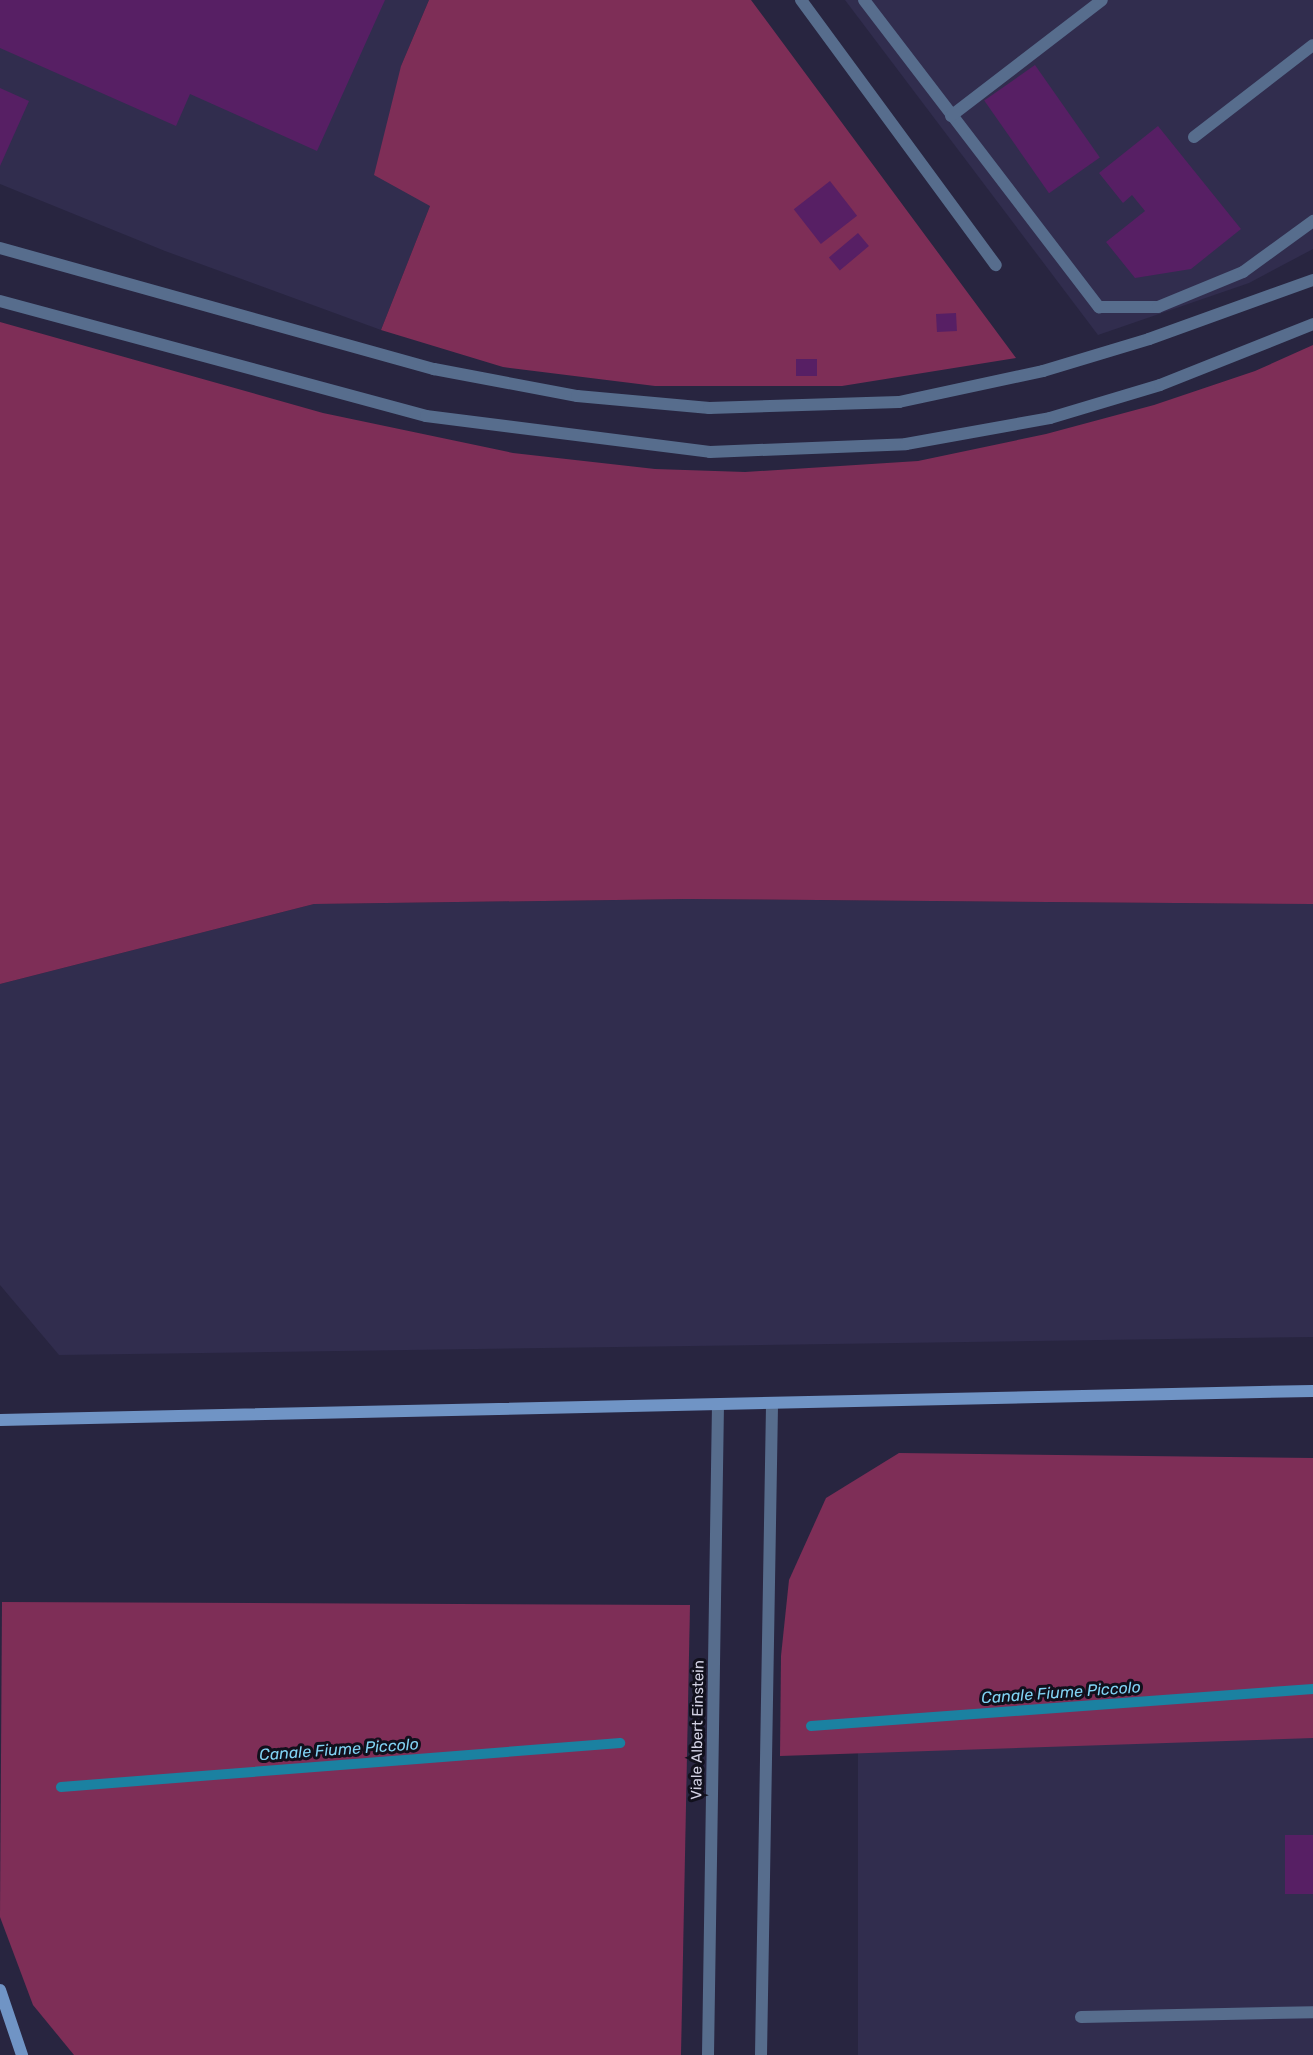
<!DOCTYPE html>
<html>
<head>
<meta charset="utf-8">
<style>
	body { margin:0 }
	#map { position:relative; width:1313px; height:2055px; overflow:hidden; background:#282540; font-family:Rubik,sans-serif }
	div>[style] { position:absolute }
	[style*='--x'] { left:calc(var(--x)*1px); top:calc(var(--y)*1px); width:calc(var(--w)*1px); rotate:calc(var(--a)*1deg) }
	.built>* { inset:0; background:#312d4e; transform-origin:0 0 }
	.green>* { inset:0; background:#7e2e57 }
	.stream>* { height:10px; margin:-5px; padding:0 5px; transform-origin:5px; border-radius:5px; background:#1b81a1 }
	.building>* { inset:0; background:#571f64; transform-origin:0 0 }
	.lane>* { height:12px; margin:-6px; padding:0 6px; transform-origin:6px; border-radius:6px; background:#576d8d }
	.street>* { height:12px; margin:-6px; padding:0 6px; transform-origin:6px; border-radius:6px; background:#576d8d }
	.secondary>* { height:12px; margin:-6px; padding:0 6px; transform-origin:6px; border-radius:6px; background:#7094c5 }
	span { translate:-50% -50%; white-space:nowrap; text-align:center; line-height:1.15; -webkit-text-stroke:6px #11101c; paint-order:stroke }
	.street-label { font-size:15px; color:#d2d1e3 }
	.water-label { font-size:16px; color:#81d3f4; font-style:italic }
</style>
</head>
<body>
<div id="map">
	<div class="built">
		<div style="clip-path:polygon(0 0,429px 0,401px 66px,430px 206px,381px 330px,165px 251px,0 184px)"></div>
		<div style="clip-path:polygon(845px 0,1313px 0,1313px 249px,1249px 283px,1098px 335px)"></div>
		<div style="clip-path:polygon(686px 899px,1313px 904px,1313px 1337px,59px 1355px,0 1285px,0 984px,314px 904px)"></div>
		<div style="left:1313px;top:1738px;width:317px;height:455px;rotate:90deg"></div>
	</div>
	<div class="green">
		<div style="clip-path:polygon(429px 0,751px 0,1016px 358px,842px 386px,655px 386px,503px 367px,381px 330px,430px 206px,374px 175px,401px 66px)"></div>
		<div style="clip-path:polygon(0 322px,323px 413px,513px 453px,655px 469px,745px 472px,918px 461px,1046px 434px,1154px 405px,1255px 371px,1313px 345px,1313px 904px,686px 899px,314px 904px,0 984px)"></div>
		<div style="clip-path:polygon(899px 1453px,1313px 1458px,1313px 1738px,780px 1756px,781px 1656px,789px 1580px,826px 1498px)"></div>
		<div style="clip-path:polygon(2px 1602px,690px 1605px,681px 2055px,74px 2055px,33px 2005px,0 1917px)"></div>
	</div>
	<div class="stream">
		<div style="--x:811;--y:1726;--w:503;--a:-4.22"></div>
		<div style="--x:61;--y:1787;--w:561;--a:-4.5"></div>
	</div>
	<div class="building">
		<div style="clip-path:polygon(0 0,385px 0,317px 151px,190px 94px,176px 126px,0 48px)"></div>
		<div style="left:1035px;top:65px;width:113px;height:62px;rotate:55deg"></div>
		<div style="clip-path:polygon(0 88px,29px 101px,0 166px)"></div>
		<div style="clip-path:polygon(1158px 126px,1241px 229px,1191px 269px,1135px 278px,1106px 242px,1145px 211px,1132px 195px,1123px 203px,1099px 173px)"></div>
		<div style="left:830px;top:181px;width:44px;height:46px;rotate:52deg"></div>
		<div style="left:858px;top:233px;width:17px;height:38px;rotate:50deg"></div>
		<div style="left:956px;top:313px;width:18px;height:20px;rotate:87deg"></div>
		<div style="left:817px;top:359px;width:17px;height:21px;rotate:90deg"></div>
		<div style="left:1313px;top:1835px;width:59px;height:28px;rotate:90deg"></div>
	</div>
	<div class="lane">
		<div style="--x:864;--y:0;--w:387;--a:52.6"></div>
		<div style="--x:1099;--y:307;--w:59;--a:0"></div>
		<div style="--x:1158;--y:307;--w:92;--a:-22.4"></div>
		<div style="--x:1243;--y:272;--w:87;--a:-36.1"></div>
		<div style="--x:951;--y:116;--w:190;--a:-37.5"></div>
		<div style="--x:1194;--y:137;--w:150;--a:-37.7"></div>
		<div style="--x:1081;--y:2017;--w:232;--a:-1.2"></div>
	</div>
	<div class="street">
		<div style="--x:801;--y:0;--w:329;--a:53.7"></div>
		<div style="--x:0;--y:248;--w:451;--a:15.6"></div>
		<div style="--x:434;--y:369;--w:146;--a:10.7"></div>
		<div style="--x:577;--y:396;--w:133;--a:5.2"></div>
		<div style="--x:709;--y:408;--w:190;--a:-1.8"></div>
		<div style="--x:899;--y:402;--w:147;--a:-12.1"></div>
		<div style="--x:1043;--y:371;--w:111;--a:-16.8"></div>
		<div style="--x:1149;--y:339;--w:174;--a:-19.8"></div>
		<div style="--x:0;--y:301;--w:441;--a:15.1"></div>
		<div style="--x:426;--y:416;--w:286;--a:7.2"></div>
		<div style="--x:710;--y:452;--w:196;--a:-2.3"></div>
		<div style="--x:906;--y:444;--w:146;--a:-10.2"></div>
		<div style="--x:1050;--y:418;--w:115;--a:-16.7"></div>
		<div style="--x:1160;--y:385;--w:165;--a:-21.7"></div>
		<div style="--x:708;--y:2055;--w:650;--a:-89.12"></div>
		<div style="--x:761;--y:2055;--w:650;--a:-89.03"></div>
	</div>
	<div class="secondary">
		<div style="--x:0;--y:1420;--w:1313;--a:-1.27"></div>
		<div style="--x:0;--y:1990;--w:69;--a:71.3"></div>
	</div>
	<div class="street-label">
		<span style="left:698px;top:1730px;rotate:-89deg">Viale Albert Einstein</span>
	</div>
	<div class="water-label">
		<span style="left:1061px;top:1693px;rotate:-4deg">Canale Fiume Piccolo</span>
		<span style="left:339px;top:1750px;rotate:-4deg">Canale Fiume Piccolo</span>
	</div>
</div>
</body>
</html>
